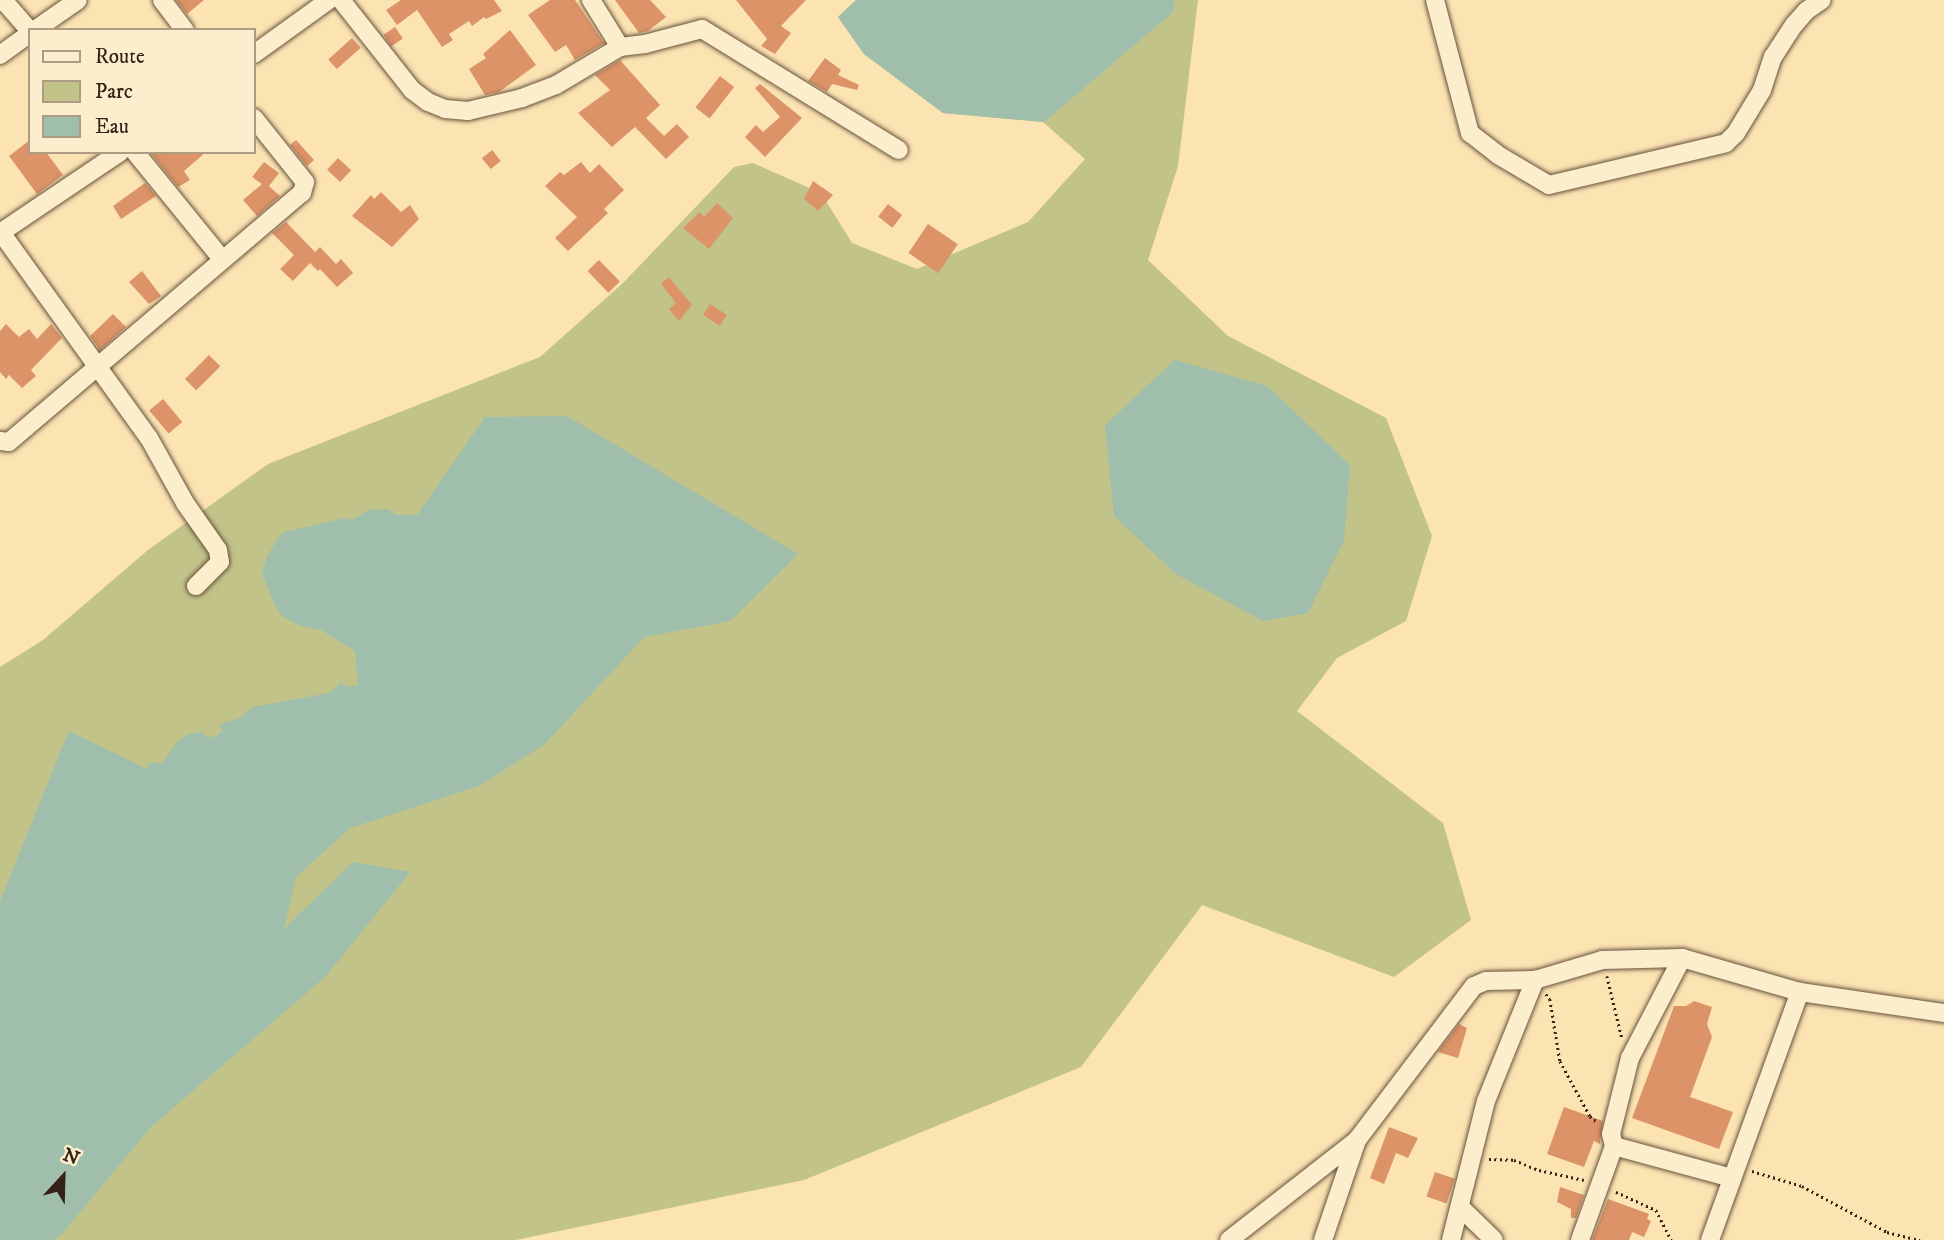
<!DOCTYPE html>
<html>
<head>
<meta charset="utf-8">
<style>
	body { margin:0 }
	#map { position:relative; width:1944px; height:1240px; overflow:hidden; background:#fbe3b2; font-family:"IM FELL DW Pica",serif }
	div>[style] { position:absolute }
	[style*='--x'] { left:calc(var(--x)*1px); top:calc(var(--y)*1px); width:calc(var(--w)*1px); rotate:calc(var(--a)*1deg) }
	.green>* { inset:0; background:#c2c389 }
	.water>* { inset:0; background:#9fbeab }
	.building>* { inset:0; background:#dc9368; transform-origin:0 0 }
	.path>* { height:2.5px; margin-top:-1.25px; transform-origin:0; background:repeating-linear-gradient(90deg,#362117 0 2px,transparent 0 5.5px) }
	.roads { filter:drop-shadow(0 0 2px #67523e) drop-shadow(0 0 2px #67523e) }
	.street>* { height:18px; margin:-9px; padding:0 9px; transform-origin:9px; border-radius:9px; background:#fcedcd }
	span { translate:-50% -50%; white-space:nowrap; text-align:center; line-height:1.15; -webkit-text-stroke:5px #fcedcd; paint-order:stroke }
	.legend { position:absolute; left:28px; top:28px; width:228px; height:126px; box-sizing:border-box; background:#fcedcd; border:2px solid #ad9b84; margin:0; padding:9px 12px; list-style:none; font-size:21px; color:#362117 }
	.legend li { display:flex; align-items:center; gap:14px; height:35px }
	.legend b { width:35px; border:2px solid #ad9b84 }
	.north { position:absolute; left:28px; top:1142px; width:70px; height:70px; -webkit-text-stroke:5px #fcedcd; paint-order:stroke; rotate:22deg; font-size:19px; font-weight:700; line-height:28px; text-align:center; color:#362117 }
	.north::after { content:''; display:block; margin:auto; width:24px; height:32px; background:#362117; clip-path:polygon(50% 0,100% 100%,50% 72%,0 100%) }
</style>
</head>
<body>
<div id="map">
	<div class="green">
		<div style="clip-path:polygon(856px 0,1198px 0,1178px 166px,1148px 260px,1228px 336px,1386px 418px,1432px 536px,1406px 621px,1337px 658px,1297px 711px,1443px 823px,1471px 920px,1394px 977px,1202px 905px,1081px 1067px,804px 1180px,516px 1240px,0 1240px,0 667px,43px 640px,148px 550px,268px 464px,540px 357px,623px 283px,734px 167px,753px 163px,821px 193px,852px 243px,917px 269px,1028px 222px,1085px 159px,1043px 122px,943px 113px,864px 54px,838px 17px)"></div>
	</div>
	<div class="water">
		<div style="clip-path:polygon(856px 0,1175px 0,1172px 13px,1044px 122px,943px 113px,864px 54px,838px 17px)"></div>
		<div style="clip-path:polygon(1175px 360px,1267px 386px,1350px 465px,1344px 540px,1308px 613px,1263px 621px,1176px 574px,1114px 516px,1105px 425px)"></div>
		<div style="clip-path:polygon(567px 416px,798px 554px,730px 621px,644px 637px,545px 744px,479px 786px,350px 828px,296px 877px,284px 929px,353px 862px,410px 872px,326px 976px,151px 1127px,61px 1235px,54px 1240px,0 1240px,0 901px,69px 731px,147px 769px,148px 763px,162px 763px,177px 742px,189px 734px,203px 732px,207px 738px,215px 736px,223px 731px,220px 724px,240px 718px,253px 707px,329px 693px,341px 683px,348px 687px,358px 685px,355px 651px,321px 630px,300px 626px,282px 616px,275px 605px,262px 574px,267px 556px,279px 537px,284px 532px,345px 518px,352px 520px,369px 510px,388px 509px,396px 515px,417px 515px,485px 417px)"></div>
	</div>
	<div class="building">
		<div style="clip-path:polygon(176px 0,204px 0,187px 14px)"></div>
		<div style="clip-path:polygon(401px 0,494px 0,502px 11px,486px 19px,484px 17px,472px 26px,469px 21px,449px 34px,453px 40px,442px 47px,417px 10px,397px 25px,386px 10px)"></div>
		<div style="clip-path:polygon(550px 0,575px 0,604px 43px,575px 60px,566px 45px,555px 52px,528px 15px)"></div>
		<div style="clip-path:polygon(615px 0,650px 0,666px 17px,648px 31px,639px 33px)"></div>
		<div style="clip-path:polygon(736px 0,806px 0,781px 26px,791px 33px,775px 54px,761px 46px,767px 39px)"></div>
		<div style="left:395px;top:27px;width:14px;height:14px;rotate:56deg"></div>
		<div style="clip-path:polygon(510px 30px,536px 65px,499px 92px,485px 95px,469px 69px,486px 58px,483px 54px)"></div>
		<div style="left:352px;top:38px;width:13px;height:32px;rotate:48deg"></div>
		<div style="clip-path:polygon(825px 58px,841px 70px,838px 75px,859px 85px,857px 90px,832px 84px,827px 92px,808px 81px)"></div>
		<div style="clip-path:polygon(620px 60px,660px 105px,646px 118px,664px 136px,677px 124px,689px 137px,666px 159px,635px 127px,612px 147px,578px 113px,610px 90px,595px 75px)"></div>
		<div style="left:720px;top:76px;width:18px;height:40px;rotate:38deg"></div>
		<div style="clip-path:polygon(760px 84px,802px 118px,765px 157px,745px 137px,756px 125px,763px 132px,780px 117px,755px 88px)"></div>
		<div style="clip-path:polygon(30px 140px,30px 152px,46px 152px,63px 175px,37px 194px,9px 156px)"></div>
		<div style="clip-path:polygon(296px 140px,314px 160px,307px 166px,290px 145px)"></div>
		<div style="left:492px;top:150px;width:14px;height:13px;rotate:51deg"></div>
		<div style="clip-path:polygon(150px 152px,206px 152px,184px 171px,190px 180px,178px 187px)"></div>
		<div style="left:338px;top:158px;width:18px;height:16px;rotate:43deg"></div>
		<div style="clip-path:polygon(264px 162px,279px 173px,269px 186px,280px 196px,257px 216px,243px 200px,262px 184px,252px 177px)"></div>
		<div style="clip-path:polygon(581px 162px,590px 173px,599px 164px,624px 190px,604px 209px,608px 213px,568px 251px,555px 238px,577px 217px,545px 186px,560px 172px,564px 175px)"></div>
		<div style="clip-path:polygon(813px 181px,833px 195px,818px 211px,804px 199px)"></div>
		<div style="clip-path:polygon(145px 183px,156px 196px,121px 219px,113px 206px)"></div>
		<div style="clip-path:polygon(381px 192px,401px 212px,410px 205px,419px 219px,392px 247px,352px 216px,371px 195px,374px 199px)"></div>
		<div style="clip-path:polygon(717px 203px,733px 218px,709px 249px,683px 228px,700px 212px,704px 217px)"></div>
		<div style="left:888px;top:204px;width:18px;height:16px;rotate:38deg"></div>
		<div style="clip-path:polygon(286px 222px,315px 252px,320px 247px,336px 264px,341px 259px,353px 273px,337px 287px,320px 269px,318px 271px,310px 263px,293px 281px,280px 269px,294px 255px,272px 233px)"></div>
		<div style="left:928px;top:224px;width:36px;height:35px;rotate:34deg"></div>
		<div style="left:599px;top:260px;width:30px;height:16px;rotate:46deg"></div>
		<div style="clip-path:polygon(142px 271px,161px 296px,149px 304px,129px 282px)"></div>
		<div style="clip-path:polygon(669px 277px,692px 305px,679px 321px,669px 309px,676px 303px,661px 284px)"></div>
		<div style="left:710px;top:304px;width:20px;height:13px;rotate:33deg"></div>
		<div style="clip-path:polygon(113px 314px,126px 327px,100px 350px,90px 336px)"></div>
		<div style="clip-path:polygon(6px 324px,19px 337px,29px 329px,37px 339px,51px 324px,62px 338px,31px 370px,36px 376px,22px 388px,9px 375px,6px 379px,0 372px,0 331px)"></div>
		<div style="left:209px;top:355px;width:16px;height:34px;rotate:45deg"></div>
		<div style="left:163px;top:399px;width:30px;height:18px;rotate:50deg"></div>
		<div style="clip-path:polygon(1694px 1001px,1712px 1007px,1707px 1024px,1712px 1037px,1690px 1097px,1733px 1112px,1719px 1149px,1632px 1118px,1674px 1006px,1686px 1006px)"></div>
		<div style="clip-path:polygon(1459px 1024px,1467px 1028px,1458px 1058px,1438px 1052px)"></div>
		<div style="clip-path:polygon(1564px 1107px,1603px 1121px,1600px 1144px,1594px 1141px,1584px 1167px,1547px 1154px)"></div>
		<div style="clip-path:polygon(1389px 1127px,1418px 1138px,1408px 1158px,1396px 1153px,1384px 1184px,1370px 1178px)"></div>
		<div style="left:1435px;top:1172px;width:21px;height:26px;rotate:19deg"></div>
		<div style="clip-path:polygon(1560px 1187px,1584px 1195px,1576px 1218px,1571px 1218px,1571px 1209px,1557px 1202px)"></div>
		<div style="clip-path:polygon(1608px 1199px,1649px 1214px,1647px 1219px,1651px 1221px,1644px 1237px,1632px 1232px,1629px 1240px,1592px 1240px)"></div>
	</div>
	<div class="path">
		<div style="--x:1607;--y:976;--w:64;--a:76.4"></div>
		<div style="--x:1546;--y:994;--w:6;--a:51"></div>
		<div style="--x:1550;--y:999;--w:63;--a:80.8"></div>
		<div style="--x:1560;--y:1061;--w:63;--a:61.4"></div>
		<div style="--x:1590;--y:1116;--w:8;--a:40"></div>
		<div style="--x:1489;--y:1159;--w:25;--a:2"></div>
		<div style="--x:1514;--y:1160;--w:27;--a:22"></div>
		<div style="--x:1539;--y:1170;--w:46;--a:12.5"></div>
		<div style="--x:1752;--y:1171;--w:52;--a:16.7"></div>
		<div style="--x:1802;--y:1186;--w:97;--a:28.4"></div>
		<div style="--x:1887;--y:1232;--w:34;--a:14"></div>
		<div style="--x:1616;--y:1192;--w:44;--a:24.2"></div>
		<div style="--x:1656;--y:1210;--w:34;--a:63"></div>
	</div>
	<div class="roads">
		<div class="street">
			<div style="--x:3;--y:0;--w:41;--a:48.9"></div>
			<div style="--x:162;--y:0;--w:38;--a:53"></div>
			<div style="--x:341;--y:0;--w:115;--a:51.7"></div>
			<div style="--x:412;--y:90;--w:20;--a:37"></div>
			<div style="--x:428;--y:102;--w:18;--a:22"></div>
			<div style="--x:445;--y:109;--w:23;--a:5"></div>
			<div style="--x:468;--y:111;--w:56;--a:-13.5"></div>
			<div style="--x:522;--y:98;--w:36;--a:-21"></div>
			<div style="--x:556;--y:85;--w:74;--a:-30.7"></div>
			<div style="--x:620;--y:47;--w:25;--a:-7"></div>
			<div style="--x:645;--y:44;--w:59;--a:-14.7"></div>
			<div style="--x:702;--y:29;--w:231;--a:31.6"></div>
			<div style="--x:591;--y:0;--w:55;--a:58.3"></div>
			<div style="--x:1435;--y:0;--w:138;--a:75.3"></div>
			<div style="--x:1470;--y:133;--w:36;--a:38"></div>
			<div style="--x:1498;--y:155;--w:59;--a:30.5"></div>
			<div style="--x:1549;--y:185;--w:182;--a:-13.3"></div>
			<div style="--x:1726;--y:143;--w:14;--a:-45"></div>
			<div style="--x:1736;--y:133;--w:50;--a:-58.8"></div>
			<div style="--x:1762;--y:90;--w:35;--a:-72"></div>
			<div style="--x:1773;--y:57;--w:38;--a:-57"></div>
			<div style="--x:1794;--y:25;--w:18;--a:-49"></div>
			<div style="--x:1806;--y:11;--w:19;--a:-35"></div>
			<div style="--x:35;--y:30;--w:52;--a:-34.9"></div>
			<div style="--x:254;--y:54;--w:92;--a:-35.8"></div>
			<div style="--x:0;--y:55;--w:37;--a:-36"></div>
			<div style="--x:135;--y:152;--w:138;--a:50.9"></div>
			<div style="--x:0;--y:231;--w:255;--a:54.3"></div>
			<div style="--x:149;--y:438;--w:74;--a:61"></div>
			<div style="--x:185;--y:503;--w:57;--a:54.9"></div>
			<div style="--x:218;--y:550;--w:12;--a:81"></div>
			<div style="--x:220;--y:562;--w:34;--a:135"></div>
			<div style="--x:0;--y:233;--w:145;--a:-34"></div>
			<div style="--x:0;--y:441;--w:9;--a:6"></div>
			<div style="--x:9;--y:442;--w:385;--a:-40.4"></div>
			<div style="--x:302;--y:193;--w:11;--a:-75"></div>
			<div style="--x:305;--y:182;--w:82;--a:-128.6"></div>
			<div style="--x:1614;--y:1146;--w:122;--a:15.2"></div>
			<div style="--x:1460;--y:1207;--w:47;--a:44.1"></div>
			<div style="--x:1229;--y:1240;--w:162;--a:-38"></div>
			<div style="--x:1357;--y:1140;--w:193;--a:-52.8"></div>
			<div style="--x:1474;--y:986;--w:13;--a:-23"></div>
			<div style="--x:1486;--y:981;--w:49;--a:-1.2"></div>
			<div style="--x:1323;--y:1240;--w:106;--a:-71.2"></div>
			<div style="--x:1451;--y:1240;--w:143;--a:-75.9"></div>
			<div style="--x:1486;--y:1101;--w:131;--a:-68"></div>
			<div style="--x:1535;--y:980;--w:70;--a:-16.6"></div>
			<div style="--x:1602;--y:960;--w:80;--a:-1.4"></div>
			<div style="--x:1682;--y:958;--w:123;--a:16.1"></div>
			<div style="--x:1800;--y:992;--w:146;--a:8.3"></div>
			<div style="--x:1580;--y:1240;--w:100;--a:-70.1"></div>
			<div style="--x:1614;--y:1146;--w:12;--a:-104"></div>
			<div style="--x:1611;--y:1134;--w:78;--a:-76"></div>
			<div style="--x:1630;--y:1058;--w:113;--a:-62.5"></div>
			<div style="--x:1710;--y:1240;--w:264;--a:-70.1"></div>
		</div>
	</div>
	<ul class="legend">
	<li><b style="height:9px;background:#fcedcd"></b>Route</li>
	<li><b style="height:19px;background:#c2c389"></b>Parc</li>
	<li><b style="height:19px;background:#9fbeab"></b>Eau</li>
	</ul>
	<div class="north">N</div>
</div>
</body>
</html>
